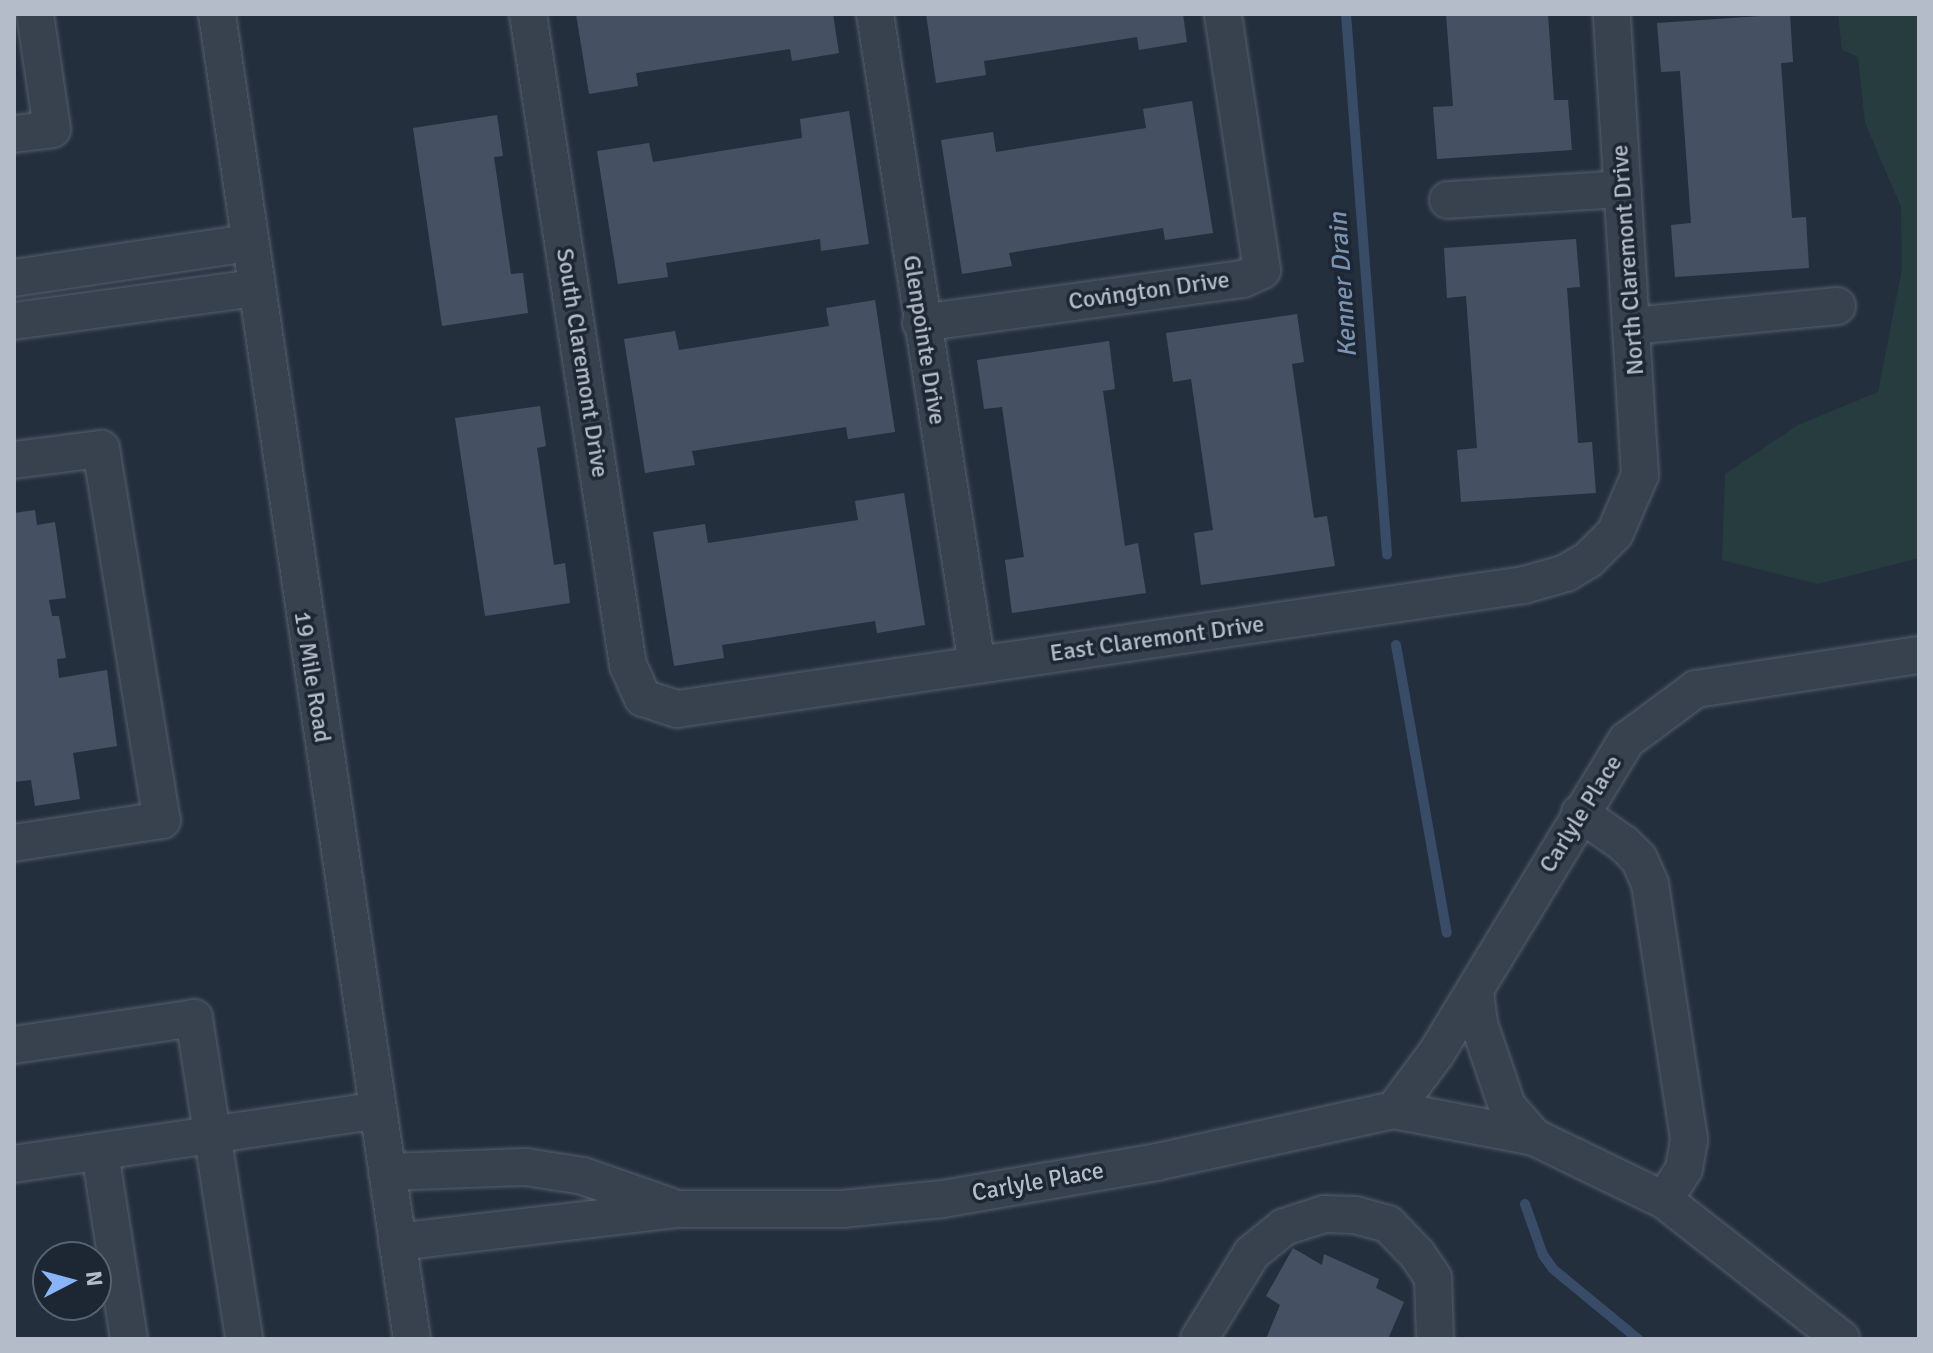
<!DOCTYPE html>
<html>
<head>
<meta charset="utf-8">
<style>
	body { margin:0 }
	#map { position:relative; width:1933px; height:1353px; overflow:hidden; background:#242f3e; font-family:Signika,sans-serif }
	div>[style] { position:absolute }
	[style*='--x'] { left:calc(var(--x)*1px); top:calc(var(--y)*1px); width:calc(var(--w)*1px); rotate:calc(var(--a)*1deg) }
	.green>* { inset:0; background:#263c3f }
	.stream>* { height:10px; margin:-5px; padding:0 5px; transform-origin:5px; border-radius:5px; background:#394c67 }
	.building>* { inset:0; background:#455162 }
	.roads { filter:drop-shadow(0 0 2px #565f6c) drop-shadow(0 0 2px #565f6c) }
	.minor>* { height:36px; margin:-18px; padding:0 18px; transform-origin:18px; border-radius:18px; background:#38414e }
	span { translate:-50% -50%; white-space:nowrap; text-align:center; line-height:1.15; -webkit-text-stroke:7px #1d2633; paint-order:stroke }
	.street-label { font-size:24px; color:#b4bcc9 }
	.water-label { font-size:26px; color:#7c92b1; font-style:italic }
	.frame { position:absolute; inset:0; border:16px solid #b4bcc9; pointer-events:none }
	.north { position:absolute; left:32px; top:1241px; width:80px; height:80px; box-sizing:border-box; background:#1d2633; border:2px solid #59626f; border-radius:50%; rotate:84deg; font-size:22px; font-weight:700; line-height:32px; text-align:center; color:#b4bcc9 }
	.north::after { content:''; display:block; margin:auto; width:28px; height:36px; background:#8ab4f8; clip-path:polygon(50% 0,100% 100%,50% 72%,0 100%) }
</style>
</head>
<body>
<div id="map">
	<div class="green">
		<div style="clip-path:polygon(1838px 14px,1919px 14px,1919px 558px,1818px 584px,1722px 560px,1725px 474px,1798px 425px,1878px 392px,1902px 269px,1901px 207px,1865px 123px,1858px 57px,1842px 50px)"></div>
	</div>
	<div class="stream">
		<div style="--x:1346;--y:14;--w:542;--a:85.66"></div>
		<div style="--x:1396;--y:645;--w:292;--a:80"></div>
		<div style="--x:1525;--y:1204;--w:54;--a:70.6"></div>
		<div style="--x:1543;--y:1255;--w:17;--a:54"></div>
		<div style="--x:1553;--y:1269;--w:110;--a:39.5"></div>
	</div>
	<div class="building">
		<div style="clip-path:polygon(576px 14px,833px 14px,839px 53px,792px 61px,790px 49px,636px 73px,638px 86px,589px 94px)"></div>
		<div style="clip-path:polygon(926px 14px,1183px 14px,1187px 42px,1139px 50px,1137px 37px,984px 61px,986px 75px,936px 83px)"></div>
		<div style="clip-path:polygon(1446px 14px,1548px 14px,1554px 100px,1568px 100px,1572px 150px,1437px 159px,1433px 107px,1453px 106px)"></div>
		<div style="clip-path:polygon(1790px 14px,1793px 62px,1781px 63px,1792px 218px,1806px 217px,1809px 268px,1675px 277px,1671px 225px,1691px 223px,1680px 71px,1661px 72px,1657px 23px)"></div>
		<div style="clip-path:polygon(1192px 101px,1213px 233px,1165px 240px,1163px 228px,1009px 253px,1012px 266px,962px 274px,941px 140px,993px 132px,996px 152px,1146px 128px,1143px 109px)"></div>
		<div style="clip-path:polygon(849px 111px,869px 244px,821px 251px,820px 239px,666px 263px,668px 277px,618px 284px,597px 151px,649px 143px,653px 162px,802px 138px,800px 119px)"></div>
		<div style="clip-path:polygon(497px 115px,503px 156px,494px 157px,511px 274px,523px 273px,528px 313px,442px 326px,413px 128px)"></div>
		<div style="clip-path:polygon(1576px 239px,1580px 287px,1567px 288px,1578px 443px,1592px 442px,1596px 493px,1461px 502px,1457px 450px,1477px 448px,1466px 296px,1447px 298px,1444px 248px)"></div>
		<div style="clip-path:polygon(875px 300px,895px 432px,848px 439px,846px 427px,692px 451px,695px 465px,645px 473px,624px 339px,675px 331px,679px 350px,829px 326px,826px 308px)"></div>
		<div style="clip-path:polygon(1297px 314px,1304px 362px,1292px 364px,1314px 518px,1327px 516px,1335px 566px,1201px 585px,1194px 533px,1213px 530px,1191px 379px,1173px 382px,1166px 333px)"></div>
		<div style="clip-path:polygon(1109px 341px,1115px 389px,1103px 391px,1125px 546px,1138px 543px,1146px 593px,1012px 613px,1005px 560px,1024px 557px,1002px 407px,984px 409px,977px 360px)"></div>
		<div style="clip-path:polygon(540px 406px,546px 446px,537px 448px,554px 565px,565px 563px,570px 603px,485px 616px,455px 418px)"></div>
		<div style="clip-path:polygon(904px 493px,925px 625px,877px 633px,875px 621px,722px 645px,724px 658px,674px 666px,653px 532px,705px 524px,708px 543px,858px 520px,855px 501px)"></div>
		<div style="clip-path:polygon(35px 510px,37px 525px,55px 522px,66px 598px,49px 600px,52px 616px,59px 616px,66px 658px,57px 659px,59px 678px,107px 670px,117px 746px,73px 753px,80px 799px,35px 806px,31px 780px,14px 782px,14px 513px)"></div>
		<div style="clip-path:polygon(1293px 1248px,1322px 1265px,1324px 1254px,1379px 1279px,1376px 1288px,1404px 1302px,1388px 1339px,1266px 1339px,1280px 1305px,1266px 1296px)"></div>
	</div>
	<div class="roads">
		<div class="minor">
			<div style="--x:217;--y:14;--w:1339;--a:81.63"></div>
			<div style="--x:528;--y:14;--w:659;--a:81.27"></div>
			<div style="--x:628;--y:665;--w:36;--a:66"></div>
			<div style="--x:643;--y:698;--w:36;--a:18"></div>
			<div style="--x:677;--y:709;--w:856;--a:-8.33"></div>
			<div style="--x:1524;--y:585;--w:44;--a:-15.9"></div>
			<div style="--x:1566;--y:573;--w:26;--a:-31"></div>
			<div style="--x:1588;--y:560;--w:38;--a:-45"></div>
			<div style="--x:1615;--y:533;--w:63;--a:-66.7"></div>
			<div style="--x:1640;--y:475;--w:462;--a:-93.5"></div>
			<div style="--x:875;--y:14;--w:659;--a:81.1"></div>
			<div style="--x:14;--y:134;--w:38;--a:-7"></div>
			<div style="--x:52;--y:129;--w:116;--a:-98.4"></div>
			<div style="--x:1448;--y:200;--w:175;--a:-3.6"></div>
			<div style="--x:14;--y:278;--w:236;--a:-8.5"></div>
			<div style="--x:14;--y:321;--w:242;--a:-7.8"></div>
			<div style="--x:921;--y:323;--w:325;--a:-7.8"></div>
			<div style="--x:1243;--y:279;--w:21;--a:-25"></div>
			<div style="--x:1262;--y:270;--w:259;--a:-98.7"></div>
			<div style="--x:1633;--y:326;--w:205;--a:-5.6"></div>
			<div style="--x:14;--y:460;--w:88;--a:-7.2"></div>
			<div style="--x:101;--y:449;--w:376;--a:80.7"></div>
			<div style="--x:162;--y:820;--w:150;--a:171.2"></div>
			<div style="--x:1580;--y:813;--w:54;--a:35.2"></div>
			<div style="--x:1624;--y:844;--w:21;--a:45"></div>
			<div style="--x:1639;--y:859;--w:27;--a:66"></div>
			<div style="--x:1650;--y:884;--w:259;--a:81.3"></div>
			<div style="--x:1689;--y:1140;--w:29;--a:100"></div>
			<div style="--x:1684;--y:1169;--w:37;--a:123"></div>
			<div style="--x:1475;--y:991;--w:33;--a:83"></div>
			<div style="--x:1479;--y:1024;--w:87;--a:71.1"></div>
			<div style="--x:1507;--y:1106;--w:41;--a:48.9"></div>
			<div style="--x:14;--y:1045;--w:182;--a:-8.5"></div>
			<div style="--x:194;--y:1018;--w:325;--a:81.1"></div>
			<div style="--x:1394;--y:1110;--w:72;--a:-53.4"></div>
			<div style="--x:1437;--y:1052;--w:365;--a:-58.7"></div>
			<div style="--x:1627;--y:740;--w:86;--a:-36.5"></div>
			<div style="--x:1696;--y:689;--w:226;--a:-8.7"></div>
			<div style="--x:100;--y:1152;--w:189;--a:81.2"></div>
			<div style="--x:14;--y:1164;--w:368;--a:-8.4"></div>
			<div style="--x:387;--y:1172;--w:139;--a:-2.1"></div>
			<div style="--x:526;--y:1167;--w:58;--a:9"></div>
			<div style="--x:583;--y:1176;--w:91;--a:19.2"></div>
			<div style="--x:397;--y:1242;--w:283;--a:-6.7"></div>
			<div style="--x:678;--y:1209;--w:164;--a:0"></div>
			<div style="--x:842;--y:1209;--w:101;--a:-5.7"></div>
			<div style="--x:943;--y:1199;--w:217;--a:-9.8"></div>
			<div style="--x:1157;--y:1162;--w:243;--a:-12.4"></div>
			<div style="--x:1394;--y:1110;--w:143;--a:10.9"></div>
			<div style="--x:1534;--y:1137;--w:144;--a:25.9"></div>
			<div style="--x:1664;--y:1200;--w:225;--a:38.1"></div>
			<div style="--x:1199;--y:1339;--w:101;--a:-58.4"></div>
			<div style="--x:1252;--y:1253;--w:41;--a:-39.1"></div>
			<div style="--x:1284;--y:1227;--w:42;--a:-18"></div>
			<div style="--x:1324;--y:1214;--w:31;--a:2"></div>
			<div style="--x:1355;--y:1215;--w:34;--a:15"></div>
			<div style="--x:1388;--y:1224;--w:42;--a:46"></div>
			<div style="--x:1417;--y:1254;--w:29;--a:56"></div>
			<div style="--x:1433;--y:1278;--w:61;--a:88.1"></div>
		</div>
	</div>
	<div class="street-label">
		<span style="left:1628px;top:260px;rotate:-94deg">North Claremont Drive</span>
		<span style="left:1149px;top:291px;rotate:-8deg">Covington Drive</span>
		<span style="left:924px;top:340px;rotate:81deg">Glenpointe Drive</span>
		<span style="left:582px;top:363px;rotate:81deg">South Claremont Drive</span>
		<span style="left:1157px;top:639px;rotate:-8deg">East Claremont Drive</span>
		<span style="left:312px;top:677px;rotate:81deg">19 Mile Road</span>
		<span style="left:1581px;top:814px;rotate:-58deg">Carlyle Place</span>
		<span style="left:1038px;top:1182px;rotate:-10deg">Carlyle Place</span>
	</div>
	<div class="water-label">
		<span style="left:1344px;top:285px;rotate:-94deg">Kenner Drain</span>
	</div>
	<div class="frame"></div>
	<div class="north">N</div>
</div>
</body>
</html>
